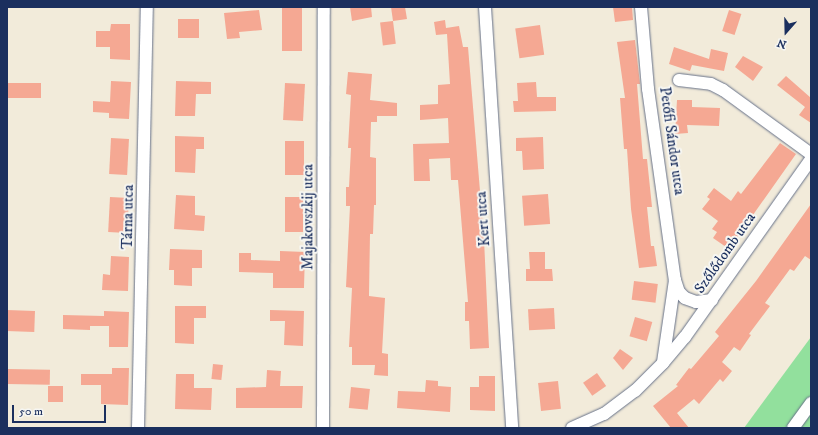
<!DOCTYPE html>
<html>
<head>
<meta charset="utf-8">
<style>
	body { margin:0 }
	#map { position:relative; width:818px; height:435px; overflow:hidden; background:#f2ebda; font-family:"IM FELL DW Pica",serif }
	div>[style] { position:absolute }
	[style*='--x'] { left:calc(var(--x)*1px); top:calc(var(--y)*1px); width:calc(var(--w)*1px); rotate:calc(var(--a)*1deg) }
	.green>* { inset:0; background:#92e09d }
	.building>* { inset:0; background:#f5a893; transform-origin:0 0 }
	.roads { filter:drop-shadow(0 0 1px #667189) drop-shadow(0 0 1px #667189) }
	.minor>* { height:12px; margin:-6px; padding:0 6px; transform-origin:6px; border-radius:6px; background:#fff }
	span { translate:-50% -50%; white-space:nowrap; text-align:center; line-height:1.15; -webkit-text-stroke:4px #f6f6f2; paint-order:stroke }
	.street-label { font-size:15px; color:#1b2f5e }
	.frame { position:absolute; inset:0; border:8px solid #1b2f5e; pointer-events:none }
	.north { position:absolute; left:766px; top:12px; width:40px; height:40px; -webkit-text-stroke:3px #f6f6f2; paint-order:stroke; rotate:200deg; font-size:11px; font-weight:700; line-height:16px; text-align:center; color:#1b2f5e }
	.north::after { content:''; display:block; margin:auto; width:14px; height:18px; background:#1b2f5e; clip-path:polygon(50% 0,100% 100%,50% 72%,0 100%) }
	.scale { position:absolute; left:12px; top:405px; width:94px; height:18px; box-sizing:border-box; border:2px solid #1b2f5e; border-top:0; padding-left:5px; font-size:12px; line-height:14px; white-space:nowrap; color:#1b2f5e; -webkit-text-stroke:3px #f6f6f2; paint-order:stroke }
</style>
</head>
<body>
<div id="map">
	<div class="green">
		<div style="clip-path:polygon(811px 337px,811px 428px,744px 428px)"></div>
	</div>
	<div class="building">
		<div style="left:282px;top:7px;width:20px;height:44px"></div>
		<div style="clip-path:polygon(350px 7px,371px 7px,372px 17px,352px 21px)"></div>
		<div style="clip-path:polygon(391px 7px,405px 7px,407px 19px,393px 21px)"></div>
		<div style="clip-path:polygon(613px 7px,632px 7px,633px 20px,615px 22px)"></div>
		<div style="clip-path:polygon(259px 10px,262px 30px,239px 32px,240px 38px,227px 39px,224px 13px)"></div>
		<div style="left:729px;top:10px;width:13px;height:22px;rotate:18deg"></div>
		<div style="left:199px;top:19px;width:19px;height:21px;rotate:90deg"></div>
		<div style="clip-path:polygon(445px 20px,446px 28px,459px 26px,463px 47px,468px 47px,484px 239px,489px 348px,470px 349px,469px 321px,465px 321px,465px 302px,468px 302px,458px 180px,451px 180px,450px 158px,429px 159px,430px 181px,414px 181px,413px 144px,449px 143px,448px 118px,420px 120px,420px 105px,438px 104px,438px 85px,450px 84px,447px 34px,436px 35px,434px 22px)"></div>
		<div style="left:393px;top:21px;width:23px;height:13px;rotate:83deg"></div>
		<div style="clip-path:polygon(111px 24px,130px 24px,130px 60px,110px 59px,110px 47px,96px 47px,96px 31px,110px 31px)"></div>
		<div style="left:540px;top:25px;width:30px;height:25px;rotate:82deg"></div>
		<div style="clip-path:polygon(635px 40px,640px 84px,637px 84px,643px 159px,647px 159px,652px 207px,647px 207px,651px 246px,654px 246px,657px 266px,639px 268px,631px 209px,627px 149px,624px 149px,620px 98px,625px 98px,617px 42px)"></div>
		<div style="clip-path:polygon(674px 47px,709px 59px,711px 49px,728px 53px,724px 71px,692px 65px,690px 71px,669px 64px)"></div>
		<div style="clip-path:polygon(743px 56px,763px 67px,753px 81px,735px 67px)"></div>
		<div style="clip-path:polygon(348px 72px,372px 74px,370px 100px,397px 103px,397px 116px,377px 116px,377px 122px,371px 122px,370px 157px,376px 158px,376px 205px,374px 205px,373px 234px,370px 234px,369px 296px,385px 298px,382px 353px,388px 354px,388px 376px,374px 375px,375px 365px,352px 365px,352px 347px,349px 347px,352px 288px,346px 287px,350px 206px,346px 206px,346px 187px,349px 187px,351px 148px,348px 148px,351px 95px,346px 94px)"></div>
		<div style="clip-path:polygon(786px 76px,811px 98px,811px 123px,799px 115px,805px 107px,777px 85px)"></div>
		<div style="clip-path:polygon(111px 81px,131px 82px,129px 119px,109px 118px,109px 113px,93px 112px,93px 101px,110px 102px)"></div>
		<div style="clip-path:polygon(176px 81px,211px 82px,211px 94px,196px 94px,195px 116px,175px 116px)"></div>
		<div style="clip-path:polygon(536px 82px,537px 97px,556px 97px,556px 111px,514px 112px,513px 101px,518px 101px,517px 83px)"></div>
		<div style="left:7px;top:83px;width:34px;height:15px"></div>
		<div style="left:285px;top:83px;width:20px;height:37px;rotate:3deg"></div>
		<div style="clip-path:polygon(677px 100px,692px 100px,692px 107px,720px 108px,719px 126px,687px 125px,688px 133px,675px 134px)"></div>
		<div style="clip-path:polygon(175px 136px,204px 137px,204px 149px,196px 149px,195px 173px,175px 172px)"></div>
		<div style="clip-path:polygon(543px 137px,544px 169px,523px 170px,522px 151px,516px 151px,516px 138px)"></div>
		<div style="left:111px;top:138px;width:18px;height:36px;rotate:3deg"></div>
		<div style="left:285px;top:141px;width:19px;height:34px"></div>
		<div style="clip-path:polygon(780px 143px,796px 154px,729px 249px,713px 238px,717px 232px,712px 229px,718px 221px,702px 209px,710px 199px,707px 197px,714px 188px,731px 201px,738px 191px,741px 194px)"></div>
		<div style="left:548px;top:194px;width:30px;height:26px;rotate:86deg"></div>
		<div style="clip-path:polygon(176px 195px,195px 196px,195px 215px,205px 216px,204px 231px,174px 229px)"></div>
		<div style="left:110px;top:197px;width:19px;height:35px;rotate:3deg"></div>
		<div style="left:285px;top:197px;width:18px;height:35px"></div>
		<div style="clip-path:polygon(811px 204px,811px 260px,805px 256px,794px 271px,790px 269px,765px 303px,770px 306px,749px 334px,751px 335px,740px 351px,734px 347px,722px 362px,732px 371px,723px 382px,720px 379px,699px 404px,694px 399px,677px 413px,689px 428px,671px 428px,653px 406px,678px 386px,676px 385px,689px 368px,691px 369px,719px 336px,715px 332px,756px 281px)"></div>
		<div style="clip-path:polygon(170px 249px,202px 250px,202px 268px,192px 268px,192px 286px,174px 285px,174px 270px,169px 270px)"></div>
		<div style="clip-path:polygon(280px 251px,305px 252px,304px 288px,273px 288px,273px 273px,239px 272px,239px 253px,251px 253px,251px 260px,280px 261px)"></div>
		<div style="clip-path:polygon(529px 252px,545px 252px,545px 269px,552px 269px,553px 281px,526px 281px,526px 269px,530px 269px)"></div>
		<div style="clip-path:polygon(111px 256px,129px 257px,128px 291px,102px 290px,103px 274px,110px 275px)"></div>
		<div style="left:634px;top:281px;width:24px;height:19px;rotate:7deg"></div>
		<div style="clip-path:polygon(175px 306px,206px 306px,206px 318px,194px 318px,194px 344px,175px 343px)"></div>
		<div style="left:554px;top:308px;width:21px;height:26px;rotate:87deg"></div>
		<div style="left:7px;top:310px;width:28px;height:21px;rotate:2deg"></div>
		<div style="clip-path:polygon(270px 310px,304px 311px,303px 346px,284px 345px,285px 321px,270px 321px)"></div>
		<div style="clip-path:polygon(104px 311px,129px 312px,128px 347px,109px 347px,109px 326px,90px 326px,90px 330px,63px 329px,63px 315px,104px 316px)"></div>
		<div style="left:635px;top:317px;width:18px;height:20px;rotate:16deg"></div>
		<div style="clip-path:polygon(620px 349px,633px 358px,623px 370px,613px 358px)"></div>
		<div style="left:213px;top:364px;width:10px;height:15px;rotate:6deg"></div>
		<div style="clip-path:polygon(112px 368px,129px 368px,128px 405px,101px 404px,101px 385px,81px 385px,81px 374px,112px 374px)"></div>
		<div style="left:7px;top:369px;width:43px;height:15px;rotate:1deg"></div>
		<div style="clip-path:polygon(267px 370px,281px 371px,280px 386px,303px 386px,302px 408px,236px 408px,236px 388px,266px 387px)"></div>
		<div style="left:597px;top:373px;width:16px;height:17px;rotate:55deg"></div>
		<div style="clip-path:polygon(176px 374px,194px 374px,194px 388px,212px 388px,211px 410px,175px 409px)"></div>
		<div style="clip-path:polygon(479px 376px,495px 376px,495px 411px,470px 410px,470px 387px,479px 387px)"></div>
		<div style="clip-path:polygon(426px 380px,438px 381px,438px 386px,451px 387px,450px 412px,397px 408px,398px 391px,425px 392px)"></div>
		<div style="left:558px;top:381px;width:28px;height:20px;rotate:84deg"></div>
		<div style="left:48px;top:386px;width:15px;height:16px"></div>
		<div style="left:351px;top:387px;width:19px;height:21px;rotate:6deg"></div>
	</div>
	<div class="roads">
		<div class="minor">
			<div style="--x:485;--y:7;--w:422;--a:86.3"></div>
			<div style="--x:641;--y:7;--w:82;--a:85.1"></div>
			<div style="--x:648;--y:89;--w:193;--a:82"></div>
			<div style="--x:675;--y:280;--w:83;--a:98.3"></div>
			<div style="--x:679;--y:80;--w:32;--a:7"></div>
			<div style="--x:711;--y:84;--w:13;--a:27"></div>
			<div style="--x:723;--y:90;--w:109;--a:36"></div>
			<div style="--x:675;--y:280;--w:13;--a:72"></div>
			<div style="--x:679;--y:292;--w:8;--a:45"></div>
			<div style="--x:685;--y:298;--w:12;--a:20"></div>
			<div style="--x:696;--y:302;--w:16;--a:-7"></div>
			<div style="--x:138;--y:428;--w:421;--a:-88.8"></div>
			<div style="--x:323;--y:428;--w:421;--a:-89.9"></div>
			<div style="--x:572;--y:428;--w:35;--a:-24"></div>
			<div style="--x:604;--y:414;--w:39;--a:-37"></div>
			<div style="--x:635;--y:391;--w:40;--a:-45"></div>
			<div style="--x:663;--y:363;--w:34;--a:-50"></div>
			<div style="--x:685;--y:337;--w:218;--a:-54.7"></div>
			<div style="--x:793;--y:428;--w:31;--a:-54"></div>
		</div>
	</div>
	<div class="street-label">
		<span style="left:672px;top:141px;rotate:82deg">Petőfi Sándor utca</span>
		<span style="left:128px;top:217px;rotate:-89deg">Tárna utca</span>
		<span style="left:308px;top:217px;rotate:-90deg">Majakovszkij utca</span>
		<span style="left:483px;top:219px;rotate:-94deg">Kert utca</span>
		<span style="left:725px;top:253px;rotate:-55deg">Szőlődomb utca</span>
	</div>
	<div class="frame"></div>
	<div class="north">N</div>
	<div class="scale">50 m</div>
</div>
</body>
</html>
